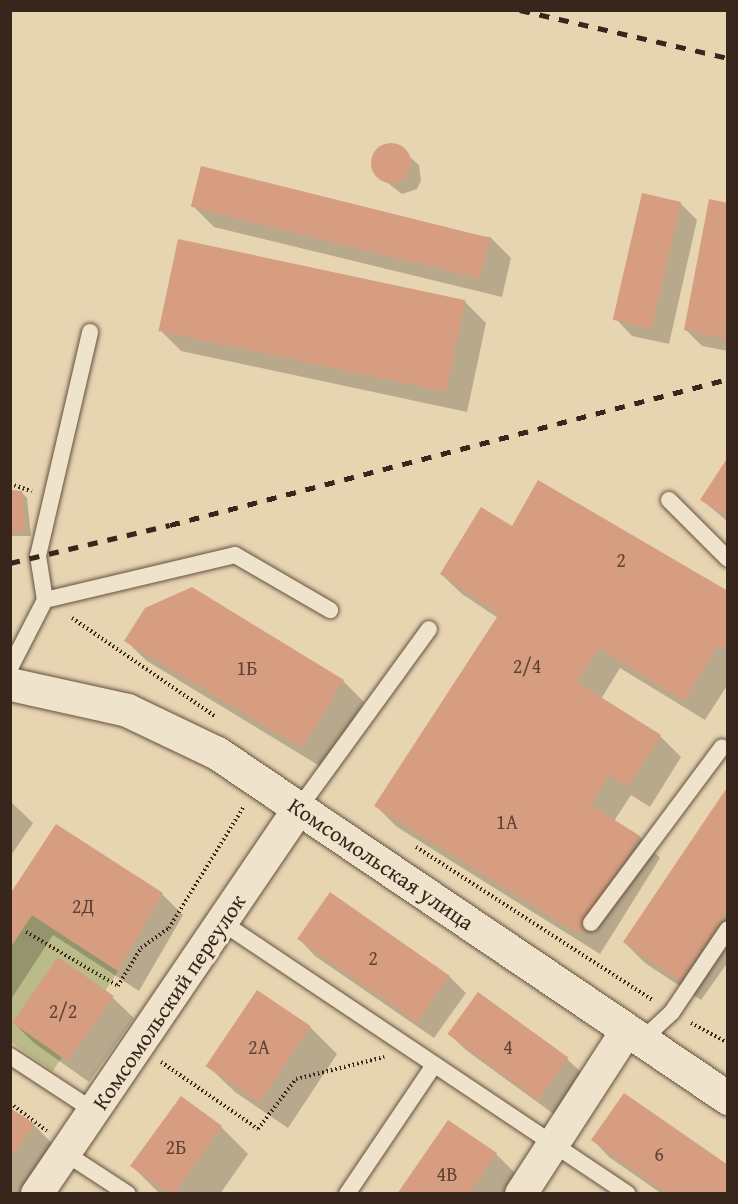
<!DOCTYPE html>
<html>
<head>
<meta charset="utf-8">
<style>
	body { margin:0 }
	#map { position:relative; width:738px; height:1204px; overflow:hidden; background:#e7d4b1; font-family:"Gentium Book Plus",serif }
	div>[style] { position:absolute }
	[style*='--x'] { left:calc(var(--x)*1px); top:calc(var(--y)*1px); width:calc(var(--w)*1px); rotate:calc(var(--a)*1deg) }
	.green>* { inset:0; background:#babb88 }
	.shadow>* { inset:0; background:#0003 }
	.building>* { inset:0; background:#d79d81; transform-origin:0 0 }
	.round { border-radius:50% }
	.path>* { height:4px; margin-top:-2px; transform-origin:0; background:repeating-linear-gradient(90deg,#38251b 0 1.5px,transparent 0 4.5px) }
	.roads { filter:drop-shadow(0 0 2px #645140) drop-shadow(0 0 2px #645140) }
	.lane>* { height:16px; margin:-8px; padding:0 8px; transform-origin:8px; border-radius:8px; background:#efe3cc }
	.street>* { height:32px; margin:-16px; padding:0 16px; transform-origin:16px; border-radius:16px; background:#efe3cc }
	.secondary>* { height:33px; margin:-16.5px; padding:0 16.5px; transform-origin:16.5px; border-radius:16.5px; background:#efe3cc }
	.rail>* { height:4.5px; margin-top:-2.25px; transform-origin:0; background:repeating-linear-gradient(90deg,#38251b 0 10px,transparent 0 20px) }
	span { translate:-50% -50%; white-space:nowrap; text-align:center; line-height:1.15; -webkit-text-stroke:6px #efe3cc; paint-order:stroke }
	.number-label { font-size:20px; color:#604334 }
	.number-label span { -webkit-text-stroke-width:0 }
	.street-label { font-size:22px; color:#38251b }
	.frame { position:absolute; inset:0; border:12px solid #38251b; pointer-events:none }
</style>
</head>
<body>
<div id="map">
	<div class="green">
		<div style="clip-path:polygon(32px 915px,118px 971px,53px 1071px,11px 1042px,10px 948px)"></div>
	</div>
	<div class="shadow">
		<div style="clip-path:polygon(397px 146px,419px 165px,421px 181px,417px 189px,402px 194px,376px 174px,373px 161px,379px 150px)"></div>
		<div style="clip-path:polygon(680px 203px,697px 220px,669px 344px,632px 336px,616px 319px)"></div>
		<div style="clip-path:polygon(728px 204px,728px 351px,702px 346px,686px 330px)"></div>
		<div style="clip-path:polygon(193px 206px,490px 237px,511px 258px,502px 297px,214px 227px)"></div>
		<div style="clip-path:polygon(465px 302px,486px 323px,467px 412px,181px 351px,160px 330px)"></div>
		<div style="clip-path:polygon(728px 459px,728px 522px,702px 500px)"></div>
		<div style="clip-path:polygon(10px 491px,21px 492px,27px 498px,31px 536px,10px 536px)"></div>
		<div style="clip-path:polygon(512px 528px,728px 592px,728px 684px,705px 720px,620px 668px,601px 699px,660px 736px,681px 757px,650px 807px,631px 795px,614px 821px,640px 837px,660px 858px,600px 954px,397px 827px,376px 806px,498px 618px,462px 594px,441px 574px)"></div>
		<div style="clip-path:polygon(126px 641px,343px 681px,364px 702px,323px 768px,147px 661px)"></div>
		<div style="clip-path:polygon(728px 789px,728px 962px,701px 1000px,645px 963px,624px 942px)"></div>
		<div style="clip-path:polygon(10px 801px,33px 823px,10px 857px)"></div>
		<div style="clip-path:polygon(162px 894px,183px 915px,139px 991px,53px 935px,10px 1001px,10px 897px)"></div>
		<div style="clip-path:polygon(331px 894px,449px 976px,466px 993px,434px 1038px,315px 956px,299px 939px)"></div>
		<div style="clip-path:polygon(58px 959px,113px 998px,134px 1018px,89px 1082px,34px 1043px,14px 1023px)"></div>
		<div style="clip-path:polygon(257px 992px,310px 1027px,337px 1054px,288px 1128px,235px 1092px,208px 1066px)"></div>
		<div style="clip-path:polygon(449px 1034px,567px 1059px,584px 1075px,555px 1115px,466px 1050px)"></div>
		<div style="clip-path:polygon(182px 1098px,221px 1127px,248px 1154px,220px 1194px,160px 1194px,132px 1166px)"></div>
		<div style="clip-path:polygon(10px 1109px,34px 1125px,65px 1157px,40px 1194px,10px 1194px)"></div>
		<div style="clip-path:polygon(593px 1140px,728px 1194px,662px 1194px,609px 1157px)"></div>
		<div style="clip-path:polygon(496px 1154px,523px 1181px,514px 1194px,399px 1194px)"></div>
	</div>
	<div class="building">
		<div class="round" style="left:371px;top:143px;width:40px;height:40px"></div>
		<div style="left:201px;top:166px;width:298px;height:42px;rotate:14deg"></div>
		<div style="left:642px;top:193px;width:40px;height:130px;rotate:13deg"></div>
		<div style="clip-path:polygon(709px 199px,728px 203px,725px 339px,684px 330px)"></div>
		<div style="left:178px;top:239px;width:294px;height:94px;rotate:12deg"></div>
		<div style="clip-path:polygon(728px 457px,728px 517px,700px 500px)"></div>
		<div style="clip-path:polygon(538px 480px,728px 591px,728px 642px,723px 649px,718px 646px,684px 701px,599px 648px,577px 682px,661px 735px,628px 787px,609px 775px,591px 805px,640px 836px,579px 934px,374px 806px,499px 614px,440px 574px,481px 507px,512px 526px)"></div>
		<div style="clip-path:polygon(10px 490px,22px 491px,26px 531px,10px 531px)"></div>
		<div style="clip-path:polygon(192px 587px,344px 680px,302px 748px,124px 641px,145px 608px)"></div>
		<div style="clip-path:polygon(728px 786px,728px 910px,680px 981px,623px 942px)"></div>
		<div style="clip-path:polygon(56px 824px,163px 893px,118px 971px,32px 915px,10px 948px,10px 894px)"></div>
		<div style="left:330px;top:892px;width:146px;height:57px;rotate:35deg"></div>
		<div style="left:58px;top:957px;width:68px;height:80px;rotate:35deg"></div>
		<div style="left:257px;top:990px;width:65px;height:92px;rotate:34deg"></div>
		<div style="left:478px;top:992px;width:112px;height:52px;rotate:36deg"></div>
		<div style="clip-path:polygon(624px 1093px,728px 1165px,728px 1194px,667px 1194px,591px 1140px)"></div>
		<div style="clip-path:polygon(181px 1096px,222px 1126px,174px 1194px,170px 1194px,130px 1166px)"></div>
		<div style="clip-path:polygon(10px 1108px,35px 1124px,10px 1159px)"></div>
		<div style="clip-path:polygon(448px 1120px,497px 1153px,469px 1194px,397px 1194px)"></div>
	</div>
	<div class="path">
		<div style="--x:10;--y:484;--w:23;--a:18"></div>
		<div style="--x:72;--y:618;--w:175;--a:34.5"></div>
		<div style="--x:416;--y:847;--w:283;--a:32.9"></div>
		<div style="--x:26;--y:932;--w:107;--a:30.4"></div>
		<div style="--x:118;--y:986;--w:44;--a:-58.8"></div>
		<div style="--x:141;--y:948;--w:34;--a:-36"></div>
		<div style="--x:169;--y:928;--w:143;--a:-58.4"></div>
		<div style="--x:691;--y:1023;--w:42;--a:28.4"></div>
		<div style="--x:161;--y:1062;--w:118;--a:34.6"></div>
		<div style="--x:258;--y:1129;--w:63;--a:-52.8"></div>
		<div style="--x:296;--y:1079;--w:91;--a:-14"></div>
		<div style="--x:10;--y:1103;--w:46;--a:37.1"></div>
	</div>
	<div class="roads">
		<div class="lane">
			<div style="--x:669;--y:500;--w:83;--a:45"></div>
			<div style="--x:45;--y:600;--w:195;--a:-13.3"></div>
			<div style="--x:235;--y:555;--w:110;--a:30.1"></div>
			<div style="--x:10;--y:668;--w:76;--a:-62.8"></div>
			<div style="--x:45;--y:600;--w:45;--a:-99"></div>
			<div style="--x:38;--y:556;--w:230;--a:-76.9"></div>
			<div style="--x:299;--y:808;--w:221;--a:-54"></div>
			<div style="--x:223;--y:923;--w:487;--a:33.8"></div>
			<div style="--x:591;--y:923;--w:219;--a:-53.3"></div>
			<div style="--x:642;--y:1040;--w:41;--a:-43"></div>
			<div style="--x:672;--y:1012;--w:100;--a:-56"></div>
			<div style="--x:10;--y:1056;--w:100;--a:33.2"></div>
			<div style="--x:65;--y:1153;--w:75;--a:33.1"></div>
			<div style="--x:347;--y:1194;--w:156;--a:-56"></div>
		</div>
		<div class="street">
			<div style="--x:37;--y:1194;--w:467;--a:-55.8"></div>
			<div style="--x:521;--y:1194;--w:195;--a:-57.1"></div>
		</div>
		<div class="secondary">
			<div style="--x:10;--y:684;--w:120;--a:12.5"></div>
			<div style="--x:127;--y:710;--w:100;--a:25.5"></div>
			<div style="--x:217;--y:753;--w:617;--a:34.03"></div>
		</div>
	</div>
	<div class="rail">
		<div style="--x:520;--y:10;--w:213;--a:13"></div>
		<div style="--x:10;--y:563;--w:164;--a:-13.4"></div>
		<div style="--x:170;--y:525;--w:577;--a:-14.66"></div>
	</div>
	<div class="number-label">
		<span style="left:621px;top:559px">2</span>
		<span style="left:527px;top:665px">2/4</span>
		<span style="left:247px;top:667px">1Б</span>
		<span style="left:507px;top:821px">1А</span>
		<span style="left:83px;top:905px">2Д</span>
		<span style="left:373px;top:957px">2</span>
		<span style="left:63px;top:1010px">2/2</span>
		<span style="left:259px;top:1046px">2А</span>
		<span style="left:508px;top:1046px">4</span>
		<span style="left:176px;top:1146px">2Б</span>
		<span style="left:659px;top:1153px">6</span>
		<span style="left:447px;top:1173px">4В</span>
	</div>
	<div class="street-label">
		<span style="left:381px;top:864px;rotate:34deg">Комсомольская улица</span>
		<span style="left:169px;top:1002px;rotate:-56deg">Комсомольский переулок</span>
	</div>
	<div class="frame"></div>
</div>
</body>
</html>
